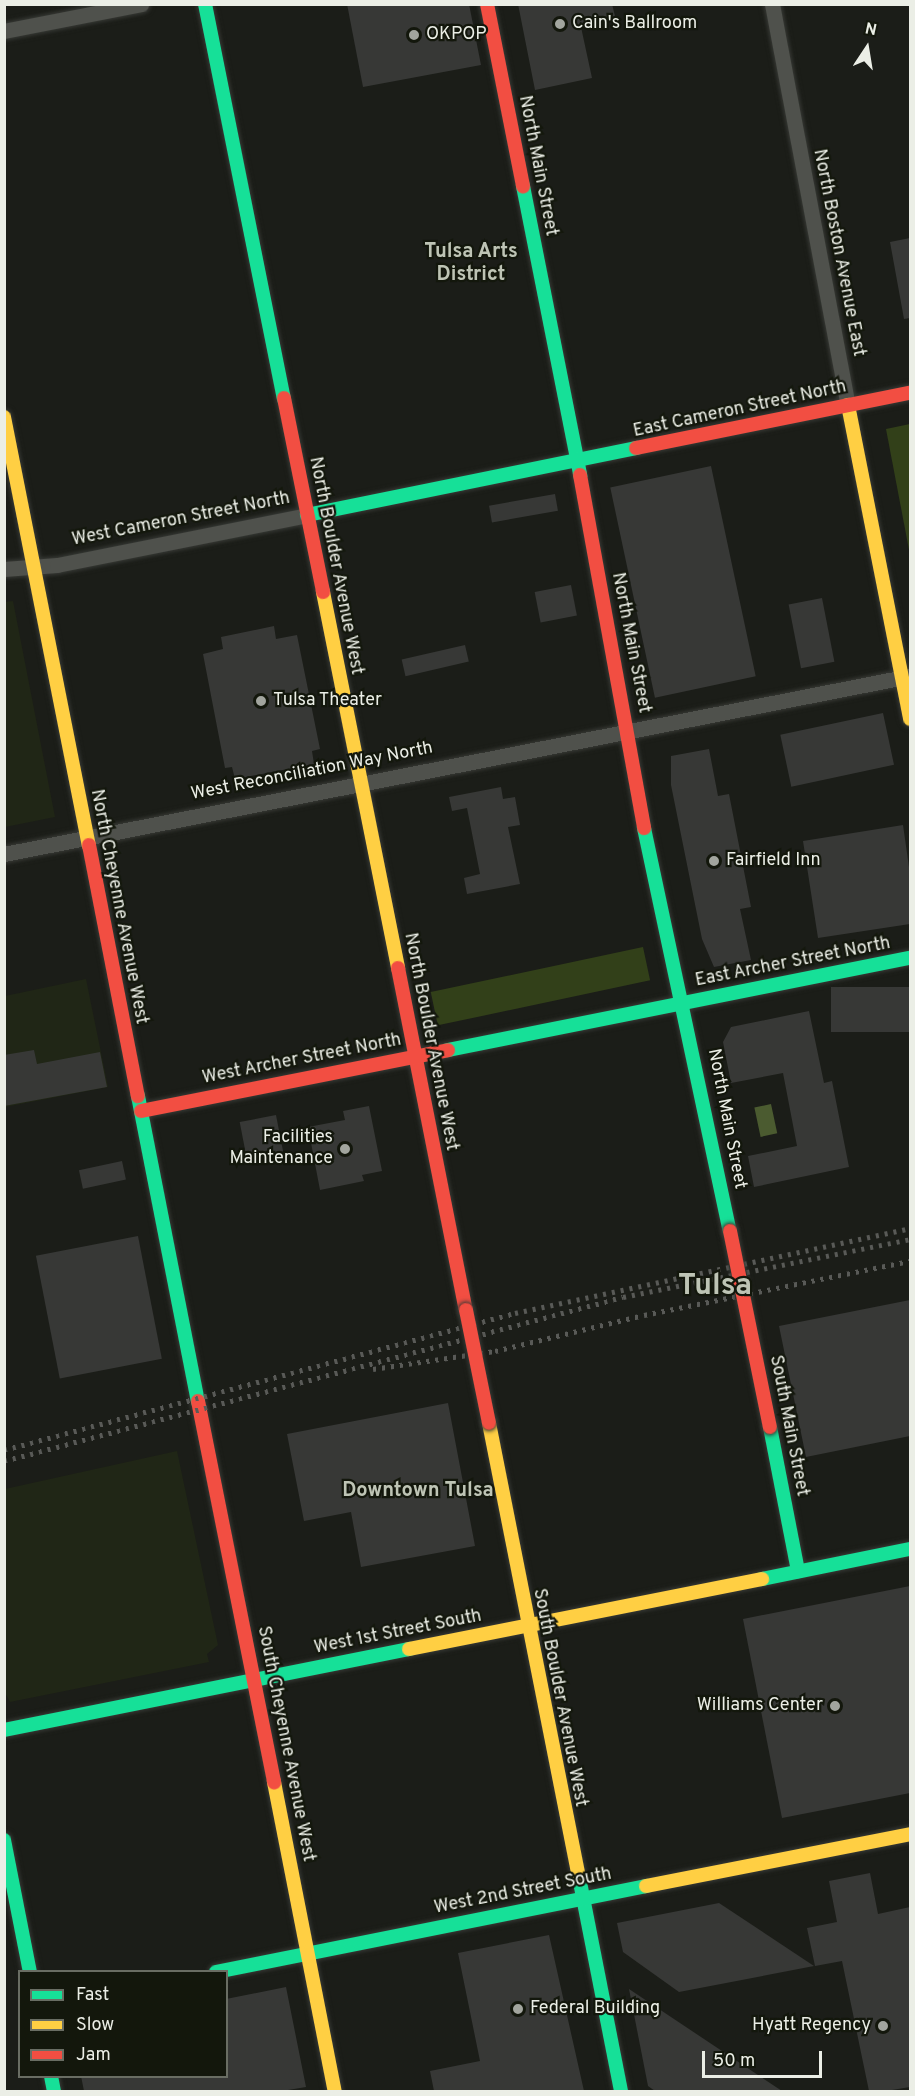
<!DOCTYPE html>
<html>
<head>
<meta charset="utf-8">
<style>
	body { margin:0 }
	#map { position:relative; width:915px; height:2096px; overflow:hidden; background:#1b1d18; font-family:Overpass,sans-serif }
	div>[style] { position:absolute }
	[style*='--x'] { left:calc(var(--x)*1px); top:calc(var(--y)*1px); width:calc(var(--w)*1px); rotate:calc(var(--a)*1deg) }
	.built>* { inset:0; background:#202616 }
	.green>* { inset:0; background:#324019; transform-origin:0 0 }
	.water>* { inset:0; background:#4b5b30; transform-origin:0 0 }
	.building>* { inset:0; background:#373836; transform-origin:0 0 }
	.roads { filter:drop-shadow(0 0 2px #373935) drop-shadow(0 0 2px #373935) }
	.street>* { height:15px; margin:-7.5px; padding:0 7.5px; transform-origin:7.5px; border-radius:7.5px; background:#4f514c }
	.fast>* { height:14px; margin:-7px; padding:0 7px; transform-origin:7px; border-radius:7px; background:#16e098 }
	.slow>* { height:14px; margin:-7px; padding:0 7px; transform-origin:7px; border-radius:7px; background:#ffcf43 }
	.jam>* { height:14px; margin:-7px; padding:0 7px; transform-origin:7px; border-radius:7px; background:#f24e42 }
	.rail>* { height:4.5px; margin-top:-2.25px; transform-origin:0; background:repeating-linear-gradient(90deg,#595a57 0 3px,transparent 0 9px) }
	.bridges { filter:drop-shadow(0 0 2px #373935) drop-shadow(0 0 2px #373935) }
	.jam-bridge>* { height:14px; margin:-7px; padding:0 7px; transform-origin:7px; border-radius:7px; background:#f24e42 }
	.dots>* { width:16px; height:16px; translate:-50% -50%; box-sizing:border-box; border:3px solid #13170c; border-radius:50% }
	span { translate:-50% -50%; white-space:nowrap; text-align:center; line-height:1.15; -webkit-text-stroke:4.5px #13170c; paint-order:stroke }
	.poi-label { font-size:18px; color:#ebeee6 }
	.left { translate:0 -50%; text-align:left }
	.right { translate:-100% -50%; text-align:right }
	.street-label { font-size:18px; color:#ebeee6 }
	.neighbourhood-label { font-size:20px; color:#bec4b5; font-weight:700 }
	.town-label { font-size:30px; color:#bec4b5; font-weight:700 }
	.frame { position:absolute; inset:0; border:6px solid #ebeee6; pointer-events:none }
	.legend { position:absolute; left:18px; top:1970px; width:210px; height:108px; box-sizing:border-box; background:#13170c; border:2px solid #696d63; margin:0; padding:8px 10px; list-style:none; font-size:18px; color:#ebeee6 }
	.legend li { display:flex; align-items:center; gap:12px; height:30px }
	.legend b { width:30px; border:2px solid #696d63 }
	.north { position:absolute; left:837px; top:18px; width:60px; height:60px; -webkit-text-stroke:4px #13170c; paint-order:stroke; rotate:12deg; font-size:16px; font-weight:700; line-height:24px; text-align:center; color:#ebeee6 }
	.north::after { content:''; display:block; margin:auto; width:21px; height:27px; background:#ebeee6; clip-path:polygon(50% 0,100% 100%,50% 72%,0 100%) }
	.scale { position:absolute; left:702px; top:2051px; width:120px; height:27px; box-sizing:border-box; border:3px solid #ebeee6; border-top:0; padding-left:8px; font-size:18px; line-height:21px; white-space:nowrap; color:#ebeee6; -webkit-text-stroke:4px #13170c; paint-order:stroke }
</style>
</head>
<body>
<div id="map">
	<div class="built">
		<div style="clip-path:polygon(13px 601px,55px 817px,5px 827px,4px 602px)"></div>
		<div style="clip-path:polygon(86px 979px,108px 1087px,5px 1107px,5px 996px)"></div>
		<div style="clip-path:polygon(177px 1451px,218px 1645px,207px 1654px,209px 1662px,10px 1702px,4px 1691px,5px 1489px)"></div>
	</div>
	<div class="green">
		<div style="clip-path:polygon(910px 424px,910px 555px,886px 429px)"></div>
		<div style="left:643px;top:947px;width:34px;height:217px;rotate:78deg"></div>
	</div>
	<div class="water">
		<div style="left:771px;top:1104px;width:30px;height:17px;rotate:78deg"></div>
	</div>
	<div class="building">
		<div style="clip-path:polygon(347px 4px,469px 4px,481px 65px,363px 87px)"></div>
		<div style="clip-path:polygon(518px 4px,612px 4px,616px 20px,581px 27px,592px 78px,535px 90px)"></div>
		<div style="clip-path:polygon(910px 238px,910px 318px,904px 319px,890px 242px)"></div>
		<div style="left:711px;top:466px;width:215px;height:103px;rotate:78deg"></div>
		<div style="left:555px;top:494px;width:17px;height:67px;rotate:80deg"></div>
		<div style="left:571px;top:585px;width:31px;height:37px;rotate:79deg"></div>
		<div style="left:822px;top:598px;width:65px;height:34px;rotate:79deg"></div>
		<div style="clip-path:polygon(274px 626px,276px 639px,297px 635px,320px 749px,312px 751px,314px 764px,235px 779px,232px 767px,225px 768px,203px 654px,223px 649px,221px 637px)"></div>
		<div style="left:465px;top:645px;width:17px;height:65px;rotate:77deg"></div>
		<div style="left:883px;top:713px;width:53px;height:105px;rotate:78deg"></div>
		<div style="clip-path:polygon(709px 749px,718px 796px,729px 794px,751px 907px,740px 909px,751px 960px,714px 967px,702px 939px,671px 785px,671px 756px)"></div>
		<div style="clip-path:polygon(501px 787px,503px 799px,515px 797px,520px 825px,508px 827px,520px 884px,467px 894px,464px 878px,480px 874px,467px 808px,452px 811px,449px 797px)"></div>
		<div style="clip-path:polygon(903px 825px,910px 874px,910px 924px,818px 938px,803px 841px)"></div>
		<div style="left:910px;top:987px;width:45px;height:79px;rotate:90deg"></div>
		<div style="clip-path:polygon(809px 1011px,824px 1083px,832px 1081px,849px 1167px,754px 1187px,748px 1156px,797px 1146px,783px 1073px,731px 1083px,723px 1042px,731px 1027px)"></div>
		<div style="clip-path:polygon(34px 1050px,37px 1064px,100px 1052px,107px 1087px,4px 1106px,4px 1055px)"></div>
		<div style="clip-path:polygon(369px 1106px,382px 1171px,362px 1175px,364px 1181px,320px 1190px,308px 1127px,345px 1120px,343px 1111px)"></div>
		<div style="left:276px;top:1115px;width:37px;height:37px;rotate:79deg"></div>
		<div style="left:122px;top:1161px;width:19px;height:44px;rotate:78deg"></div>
		<div style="left:138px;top:1236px;width:125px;height:104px;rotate:79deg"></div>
		<div style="clip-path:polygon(910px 1300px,910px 1436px,806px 1457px,779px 1326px)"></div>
		<div style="clip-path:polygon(448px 1403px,475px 1546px,361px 1567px,351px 1512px,304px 1521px,287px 1434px)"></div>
		<div style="clip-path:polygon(910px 1586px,910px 1793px,782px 1818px,743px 1619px)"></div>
		<div style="clip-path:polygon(870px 1873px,878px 1914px,910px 1907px,910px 2087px,886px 2091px,869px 2091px,842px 1961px,815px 1966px,807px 1928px,837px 1922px,829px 1881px)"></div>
		<div style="clip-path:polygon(719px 1903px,814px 1966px,679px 1992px,623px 1952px,617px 1923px)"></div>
		<div style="clip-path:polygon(549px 1935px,584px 2091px,434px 2091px,430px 2071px,480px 2061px,458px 1953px)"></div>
		<div style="clip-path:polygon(286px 1987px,306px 2087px,282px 2091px,84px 2091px,81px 2076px,226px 2076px,226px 1999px)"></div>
		<div style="clip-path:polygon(629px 1989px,782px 2091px,655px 2091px,648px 2086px)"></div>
	</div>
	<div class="roads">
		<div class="street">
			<div style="--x:772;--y:4;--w:408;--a:79.3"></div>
			<div style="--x:4;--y:31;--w:140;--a:-11.1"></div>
			<div style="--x:4;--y:569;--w:53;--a:-4.3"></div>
			<div style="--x:57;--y:565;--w:255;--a:-11.3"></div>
			<div style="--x:4;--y:854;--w:923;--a:-11.12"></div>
		</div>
		<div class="fast">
			<div style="--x:205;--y:4;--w:402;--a:78.7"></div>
			<div style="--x:523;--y:186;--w:295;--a:78.8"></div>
			<div style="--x:307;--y:515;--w:336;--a:-11.5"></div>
			<div style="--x:644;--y:828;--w:412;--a:78"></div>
			<div style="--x:448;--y:1050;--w:471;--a:-11.3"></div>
			<div style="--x:138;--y:1096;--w:311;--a:78.9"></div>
			<div style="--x:770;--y:1427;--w:147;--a:79"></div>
			<div style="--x:762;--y:1579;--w:151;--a:-11.5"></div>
			<div style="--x:4;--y:1730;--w:413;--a:-11.3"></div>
			<div style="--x:4;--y:1840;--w:135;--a:78.9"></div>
			<div style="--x:579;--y:1877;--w:219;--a:78.9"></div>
			<div style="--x:216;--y:1972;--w:439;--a:-11.3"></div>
			<div style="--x:51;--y:2076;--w:16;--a:79"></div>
		</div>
		<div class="slow">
			<div style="--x:848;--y:405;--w:320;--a:78.8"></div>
			<div style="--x:4;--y:417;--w:436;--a:78.8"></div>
			<div style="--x:323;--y:592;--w:383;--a:78.7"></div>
			<div style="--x:489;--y:1423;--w:463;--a:78.8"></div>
			<div style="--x:409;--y:1649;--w:360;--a:-11.2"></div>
			<div style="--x:274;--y:1782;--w:316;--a:78.9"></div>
			<div style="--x:646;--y:1886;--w:269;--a:-11.1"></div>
		</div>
		<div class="jam">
			<div style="--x:487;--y:4;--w:186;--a:78.8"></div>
			<div style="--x:284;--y:398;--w:198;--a:78.6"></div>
			<div style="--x:636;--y:448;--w:279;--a:-11.4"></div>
			<div style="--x:580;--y:475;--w:359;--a:79.7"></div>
			<div style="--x:89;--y:845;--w:256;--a:79"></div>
			<div style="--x:398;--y:968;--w:349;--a:78.8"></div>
			<div style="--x:141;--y:1111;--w:313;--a:-11.2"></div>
			<div style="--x:198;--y:1401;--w:389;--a:78.7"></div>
		</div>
	</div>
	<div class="rail">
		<div style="--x:373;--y:1369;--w:123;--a:-8.4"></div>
		<div style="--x:495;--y:1351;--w:153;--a:-13.6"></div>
		<div style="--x:644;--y:1315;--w:271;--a:-11.5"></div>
		<div style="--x:4;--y:1450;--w:529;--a:-15.01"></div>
		<div style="--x:515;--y:1313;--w:404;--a:-12.1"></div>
		<div style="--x:4;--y:1461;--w:640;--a:-14.84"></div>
		<div style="--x:623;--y:1297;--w:293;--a:-11.4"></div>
	</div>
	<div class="bridges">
		<div class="jam-bridge">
			<div style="--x:730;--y:1231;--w:200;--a:78.5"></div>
			<div style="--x:466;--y:1310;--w:115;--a:78.5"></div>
		</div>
	</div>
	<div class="dots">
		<div style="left:560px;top:24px;background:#a2a59e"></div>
		<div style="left:414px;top:35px;background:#a2a59e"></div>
		<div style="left:261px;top:701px;background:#a2a59e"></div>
		<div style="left:714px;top:861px;background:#a2a59e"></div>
		<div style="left:345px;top:1149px;background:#a2a59e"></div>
		<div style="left:835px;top:1706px;background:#a2a59e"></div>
		<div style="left:518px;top:2009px;background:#a2a59e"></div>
		<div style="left:883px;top:2026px;background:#a2a59e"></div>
	</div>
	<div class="poi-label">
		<span class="left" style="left:572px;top:24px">Cain's Ballroom</span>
		<span class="left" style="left:426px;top:35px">OKPOP</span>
		<span class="left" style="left:273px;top:701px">Tulsa Theater</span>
		<span class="left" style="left:726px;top:861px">Fairfield Inn</span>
		<span class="right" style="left:333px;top:1149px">Facilities<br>Maintenance</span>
		<span class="right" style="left:823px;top:1706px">Williams Center</span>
		<span class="left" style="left:530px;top:2009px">Federal Building</span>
		<span class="right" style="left:871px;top:2026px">Hyatt Regency</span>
	</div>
	<div class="street-label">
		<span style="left:537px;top:166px;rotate:79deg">North Main Street</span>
		<span style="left:838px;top:253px;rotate:79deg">North Boston Avenue East</span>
		<span style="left:740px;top:410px;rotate:-12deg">East Cameron Street North</span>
		<span style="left:181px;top:520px;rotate:-11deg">West Cameron Street North</span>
		<span style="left:335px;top:566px;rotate:79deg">North Boulder Avenue West</span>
		<span style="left:630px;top:643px;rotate:79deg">North Main Street</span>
		<span style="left:312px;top:772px;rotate:-11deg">West Reconciliation Way North</span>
		<span style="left:118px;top:907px;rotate:79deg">North Cheyenne Avenue West</span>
		<span style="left:793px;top:963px;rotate:-11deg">East Archer Street North</span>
		<span style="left:430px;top:1042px;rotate:79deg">North Boulder Avenue West</span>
		<span style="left:302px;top:1060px;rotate:-11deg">West Archer Street North</span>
		<span style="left:726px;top:1119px;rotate:79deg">North Main Street</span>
		<span style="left:788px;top:1426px;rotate:79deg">South Main Street</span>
		<span style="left:398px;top:1633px;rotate:-11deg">West 1st Street South</span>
		<span style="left:559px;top:1698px;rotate:79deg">South Boulder Avenue West</span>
		<span style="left:285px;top:1744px;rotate:79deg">South Cheyenne Avenue West</span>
		<span style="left:523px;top:1892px;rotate:-11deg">West 2nd Street South</span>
	</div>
	<div class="neighbourhood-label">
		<span style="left:471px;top:264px">Tulsa Arts<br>District</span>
		<span style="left:418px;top:1491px">Downtown Tulsa</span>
	</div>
	<div class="town-label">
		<span style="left:715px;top:1287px">Tulsa</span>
	</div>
	<div class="frame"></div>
	<ul class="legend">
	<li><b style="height:8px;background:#16e098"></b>Fast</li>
	<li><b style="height:8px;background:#ffcf43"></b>Slow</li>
	<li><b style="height:8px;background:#f24e42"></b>Jam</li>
	</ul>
	<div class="north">N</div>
	<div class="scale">50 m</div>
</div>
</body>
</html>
